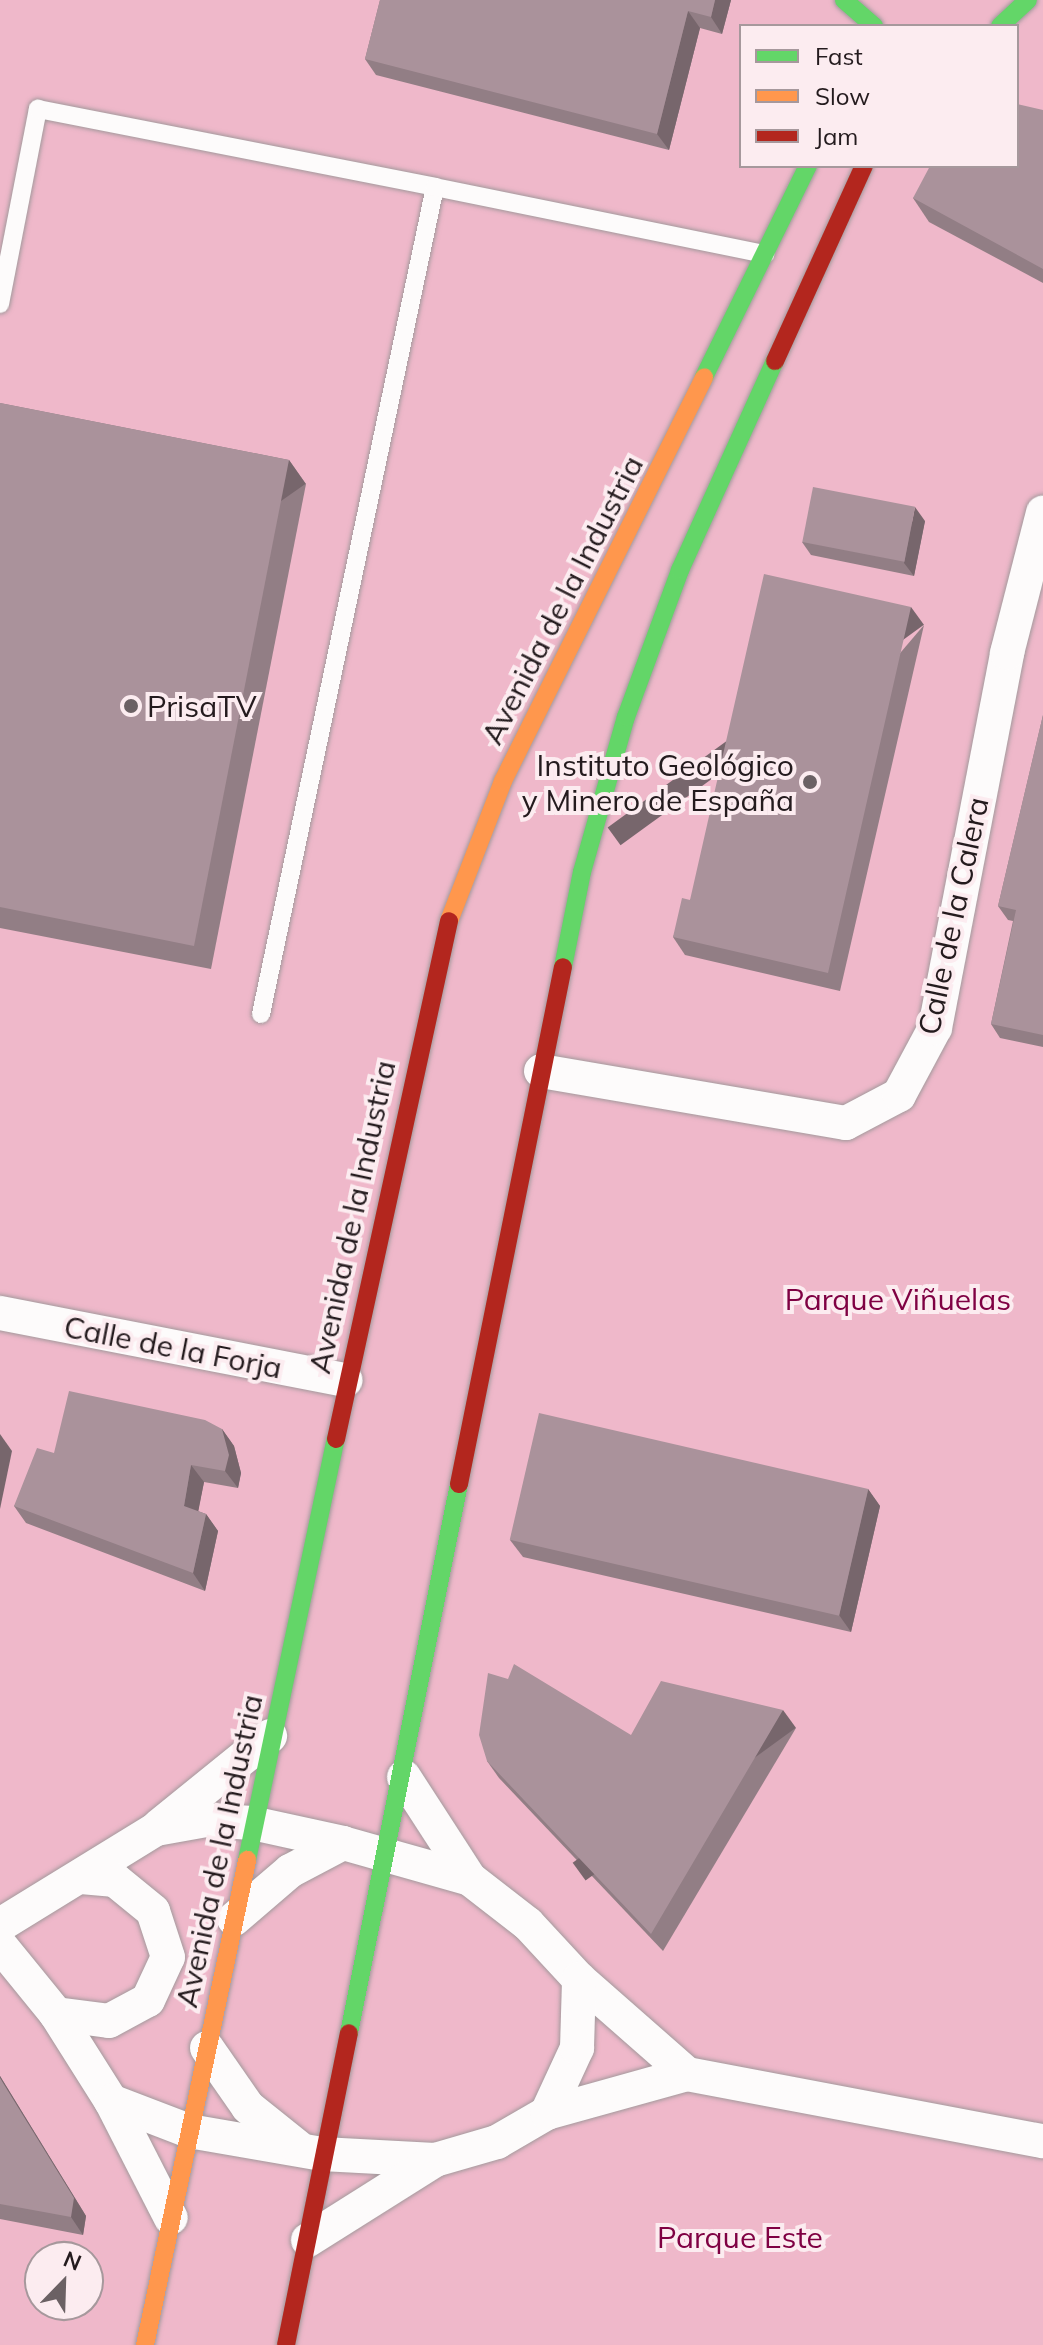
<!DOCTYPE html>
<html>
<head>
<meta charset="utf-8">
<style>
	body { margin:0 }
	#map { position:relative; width:1043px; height:2345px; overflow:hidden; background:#efe2e6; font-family:Mulish,sans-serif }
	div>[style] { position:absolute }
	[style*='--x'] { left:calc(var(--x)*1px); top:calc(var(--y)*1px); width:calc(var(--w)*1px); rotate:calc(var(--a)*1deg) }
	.green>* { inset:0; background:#efb8ca }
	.roads { filter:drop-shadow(0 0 2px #a3999c) drop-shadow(0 0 2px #a3999c) }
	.lane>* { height:18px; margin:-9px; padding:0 9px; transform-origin:9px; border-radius:9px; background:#fdfbfb }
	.street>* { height:34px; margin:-17px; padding:0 17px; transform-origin:17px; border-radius:17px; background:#fdfbfb }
	.fast>* { height:18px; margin:-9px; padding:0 9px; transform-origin:9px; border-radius:9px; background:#63d668 }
	.slow>* { height:18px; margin:-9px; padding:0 9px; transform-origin:9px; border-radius:9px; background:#ff974d }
	.jam>* { height:18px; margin:-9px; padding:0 9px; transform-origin:9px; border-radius:9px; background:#b3261e }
	.wall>* { inset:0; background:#927e85 }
	.shaded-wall>* { inset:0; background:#77666c; transform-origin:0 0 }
	.building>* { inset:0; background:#aa929b; transform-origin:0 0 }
	.dots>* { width:22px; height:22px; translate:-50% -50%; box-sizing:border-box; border:4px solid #fcecf0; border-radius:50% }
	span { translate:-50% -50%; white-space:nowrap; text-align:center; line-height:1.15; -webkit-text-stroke:8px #fcecf0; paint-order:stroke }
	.street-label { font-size:30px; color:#241b1e }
	.poi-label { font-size:30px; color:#241b1e }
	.left { translate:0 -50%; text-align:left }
	.right { translate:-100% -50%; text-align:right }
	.park-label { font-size:30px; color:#7f0143 }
	.legend { position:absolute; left:739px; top:24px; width:280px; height:144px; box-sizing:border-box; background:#fcecf0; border:2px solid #a6989c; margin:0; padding:10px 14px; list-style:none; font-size:24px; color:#241b1e }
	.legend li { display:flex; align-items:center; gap:16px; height:40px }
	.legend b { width:40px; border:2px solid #a6989c }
	.north { position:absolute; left:24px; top:2241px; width:80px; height:80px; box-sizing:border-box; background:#fcecf0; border:2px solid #a6989c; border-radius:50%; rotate:23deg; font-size:22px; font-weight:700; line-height:32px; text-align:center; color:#241b1e }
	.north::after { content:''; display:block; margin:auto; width:28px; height:36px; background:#6b6164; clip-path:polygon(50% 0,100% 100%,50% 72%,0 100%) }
</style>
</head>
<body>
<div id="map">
	<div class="green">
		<div style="clip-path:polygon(evenodd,0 0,1043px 0,1043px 2345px,0 2345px,0 0,741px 26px,1017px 26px,1017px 166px,741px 166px,741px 26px,0 0,40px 2257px,88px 2257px,88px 2305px,40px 2305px,40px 2257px)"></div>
	</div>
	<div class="roads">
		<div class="lane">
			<div style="--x:0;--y:304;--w:199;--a:-79"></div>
			<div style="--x:38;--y:109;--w:405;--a:11.1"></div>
			<div style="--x:261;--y:1014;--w:845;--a:-78.12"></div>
			<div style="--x:435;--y:187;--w:337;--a:11.5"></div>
		</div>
		<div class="street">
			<div style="--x:541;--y:1071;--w:309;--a:9.7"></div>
			<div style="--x:846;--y:1123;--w:60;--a:-27.8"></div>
			<div style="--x:899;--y:1095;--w:76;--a:-61.8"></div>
			<div style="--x:935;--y:1028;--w:382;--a:-79.1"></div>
			<div style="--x:1007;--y:653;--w:145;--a:-75.6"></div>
			<div style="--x:0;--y:1313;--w:352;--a:11"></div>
			<div style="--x:404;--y:1777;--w:121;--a:57.1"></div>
			<div style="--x:159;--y:1826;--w:143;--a:-39"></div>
			<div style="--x:234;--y:1919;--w:74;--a:-40.6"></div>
			<div style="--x:290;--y:1871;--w:60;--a:-27.8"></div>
			<div style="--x:0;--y:1925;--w:183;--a:-31.6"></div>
			<div style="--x:156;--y:1829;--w:51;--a:-10.2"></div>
			<div style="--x:206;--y:1820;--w:46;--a:3.7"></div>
			<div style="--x:252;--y:1823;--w:93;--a:12.4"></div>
			<div style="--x:343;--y:1843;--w:132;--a:15.8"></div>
			<div style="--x:470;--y:1879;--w:73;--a:37.8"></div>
			<div style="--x:528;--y:1924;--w:75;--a:47.2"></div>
			<div style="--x:579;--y:1979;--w:144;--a:41.3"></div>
			<div style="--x:0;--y:1945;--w:89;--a:50.9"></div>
			<div style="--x:56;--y:2014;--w:103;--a:57.7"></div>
			<div style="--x:111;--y:2101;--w:84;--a:21"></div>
			<div style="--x:189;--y:2131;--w:135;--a:9.8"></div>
			<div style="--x:322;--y:2154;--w:113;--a:3"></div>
			<div style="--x:435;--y:2160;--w:65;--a:-16.2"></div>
			<div style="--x:497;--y:2142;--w:58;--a:-30.1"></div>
			<div style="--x:547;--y:2113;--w:145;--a:-15.6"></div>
			<div style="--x:687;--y:2074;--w:362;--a:10.7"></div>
			<div style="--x:56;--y:2014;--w:53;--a:7.5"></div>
			<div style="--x:109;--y:2021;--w:44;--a:-28.3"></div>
			<div style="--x:148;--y:2000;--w:47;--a:-65.1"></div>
			<div style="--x:168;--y:1957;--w:48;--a:-108.1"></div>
			<div style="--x:153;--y:1911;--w:49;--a:-140.8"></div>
			<div style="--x:115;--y:1880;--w:34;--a:-175"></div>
			<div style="--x:207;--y:2048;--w:72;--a:55.2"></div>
			<div style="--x:248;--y:2107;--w:64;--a:38.7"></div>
			<div style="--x:111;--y:2101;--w:131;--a:62.9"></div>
			<div style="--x:547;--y:2113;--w:72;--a:-65.2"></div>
			<div style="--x:577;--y:2048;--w:69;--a:-88.3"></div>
			<div style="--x:308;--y:2240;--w:150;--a:-32.2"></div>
		</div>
		<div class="fast">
			<div style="--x:844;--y:0;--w:40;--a:41"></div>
			<div style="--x:1000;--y:26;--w:38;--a:-43"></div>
			<div style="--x:704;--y:377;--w:235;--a:-63.8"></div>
			<div style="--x:563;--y:967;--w:97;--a:-78.7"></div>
			<div style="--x:582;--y:872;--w:161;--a:-74.2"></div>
			<div style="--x:626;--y:717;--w:157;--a:-69.8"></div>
			<div style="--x:680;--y:570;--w:230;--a:-65.6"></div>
			<div style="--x:247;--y:1860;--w:430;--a:-78.1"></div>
			<div style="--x:349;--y:2033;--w:560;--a:-78.67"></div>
		</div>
		<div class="slow">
			<div style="--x:449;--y:921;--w:150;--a:-68.9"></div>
			<div style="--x:503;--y:781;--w:451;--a:-63.5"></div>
			<div style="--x:145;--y:2345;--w:496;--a:-78.1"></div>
		</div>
		<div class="jam">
			<div style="--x:775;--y:361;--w:214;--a:-65.5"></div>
			<div style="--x:336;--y:1439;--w:530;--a:-77.69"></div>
			<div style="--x:459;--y:1484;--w:527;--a:-78.63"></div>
			<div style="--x:286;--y:2345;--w:318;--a:-78.6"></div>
		</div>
	</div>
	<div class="wall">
		<div style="clip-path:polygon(380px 0,731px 0,722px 34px,700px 28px,669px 150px,376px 75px,365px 59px)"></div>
		<div style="clip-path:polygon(1043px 110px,1043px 283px,929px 222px,913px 198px)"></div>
		<div style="clip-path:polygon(0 403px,289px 460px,306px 484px,211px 969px,0 928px)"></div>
		<div style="clip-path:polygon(925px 521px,914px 576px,811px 555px,802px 542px)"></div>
		<div style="clip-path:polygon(924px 625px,840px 991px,685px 955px,673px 937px,690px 900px)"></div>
		<div style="clip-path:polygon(1043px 715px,1043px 1047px,1000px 1038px,991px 1024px,1013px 921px,1008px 920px,998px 906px)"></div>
		<div style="clip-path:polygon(222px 1429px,234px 1446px,241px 1473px,238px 1488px,204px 1482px,198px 1511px,206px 1514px,218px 1531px,205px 1591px,26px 1523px,14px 1506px,54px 1453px)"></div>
		<div style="clip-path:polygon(868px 1489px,880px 1506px,851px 1632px,523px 1557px,510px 1540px)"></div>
		<div style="clip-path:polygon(796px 1728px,663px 1951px,499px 1778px,487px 1761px,631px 1735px)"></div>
		<div style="clip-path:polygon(0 2076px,86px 2216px,83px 2235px,0 2219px)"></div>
	</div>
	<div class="shaded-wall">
		<div style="clip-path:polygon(715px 0,731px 0,722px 34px,711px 17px)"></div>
		<div style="clip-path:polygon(688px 11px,700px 28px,669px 150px,657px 134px)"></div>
		<div style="left:289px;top:460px;width:29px;height:495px;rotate:55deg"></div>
		<div style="clip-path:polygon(915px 507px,925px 521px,914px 576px,904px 563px)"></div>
		<div style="left:911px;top:607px;width:22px;height:375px;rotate:54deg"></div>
		<div style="clip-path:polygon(222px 1429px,234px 1446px,241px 1473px,238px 1488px,225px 1471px)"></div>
		<div style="clip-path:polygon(0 1434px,12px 1451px,0 1509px)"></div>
		<div style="clip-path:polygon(191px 1465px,204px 1482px,196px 1523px,184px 1506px)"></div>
		<div style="clip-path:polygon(868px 1489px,880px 1506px,851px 1632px,839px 1615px)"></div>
		<div style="clip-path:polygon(206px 1514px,218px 1531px,205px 1591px,193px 1573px)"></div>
		<div style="left:783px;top:1710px;width:22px;height:260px;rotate:54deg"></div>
		<div style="clip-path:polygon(0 2076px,86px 2216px,83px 2235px,71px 2217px,0 2078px)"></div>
	</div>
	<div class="building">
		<div style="clip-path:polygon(380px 0,715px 0,711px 17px,688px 11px,657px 134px,365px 59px)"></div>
		<div style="clip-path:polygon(1017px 104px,1043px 110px,1043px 269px,913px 198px,930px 166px,1017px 166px)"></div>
		<div style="clip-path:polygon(0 403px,289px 460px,194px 946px,0 907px)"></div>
		<div style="left:813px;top:487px;width:104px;height:56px;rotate:11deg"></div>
		<div style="clip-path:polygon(764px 574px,911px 607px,828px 973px,673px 937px,682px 898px,690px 900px)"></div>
		<div style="clip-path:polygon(1043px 715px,1043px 1035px,991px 1024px,1016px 910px,998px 906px)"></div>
		<div style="clip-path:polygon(69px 1391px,205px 1420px,222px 1429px,229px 1455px,225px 1471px,191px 1465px,184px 1506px,206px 1514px,193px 1573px,14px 1506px,37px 1448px,54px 1453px)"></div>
		<div style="left:539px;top:1413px;width:338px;height:130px;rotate:13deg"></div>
		<div style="clip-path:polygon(514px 1664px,631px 1735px,661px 1681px,783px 1710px,651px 1934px,487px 1761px,479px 1735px,488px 1673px,508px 1679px)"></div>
		<div style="clip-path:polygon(0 2078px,74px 2198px,71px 2217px,0 2204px)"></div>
	</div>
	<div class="dots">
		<div style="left:131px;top:706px;background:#6b6164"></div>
		<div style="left:810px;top:782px;background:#6b6164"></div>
	</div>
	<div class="street-label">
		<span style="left:562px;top:600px;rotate:-63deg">Avenida de la Industria</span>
		<span style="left:953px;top:916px;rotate:-78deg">Calle de la Calera</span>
		<span style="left:352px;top:1217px;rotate:-78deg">Avenida de la Industria</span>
		<span style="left:173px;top:1347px;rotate:11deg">Calle de la Forja</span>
		<span style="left:219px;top:1851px;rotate:-78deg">Avenida de la Industria</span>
	</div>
	<div class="poi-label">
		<span class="left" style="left:147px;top:706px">PrisaTV</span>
		<span class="right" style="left:794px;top:782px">Instituto Geológico<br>y Minero de España</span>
	</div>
	<div class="park-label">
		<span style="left:898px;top:1299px">Parque Viñuelas</span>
		<span style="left:740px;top:2237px">Parque Este</span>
	</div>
	<ul class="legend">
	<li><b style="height:10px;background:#63d668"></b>Fast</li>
	<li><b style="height:10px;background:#ff974d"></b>Slow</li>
	<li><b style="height:10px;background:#b3261e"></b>Jam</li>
	</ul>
	<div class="north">N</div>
</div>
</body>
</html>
